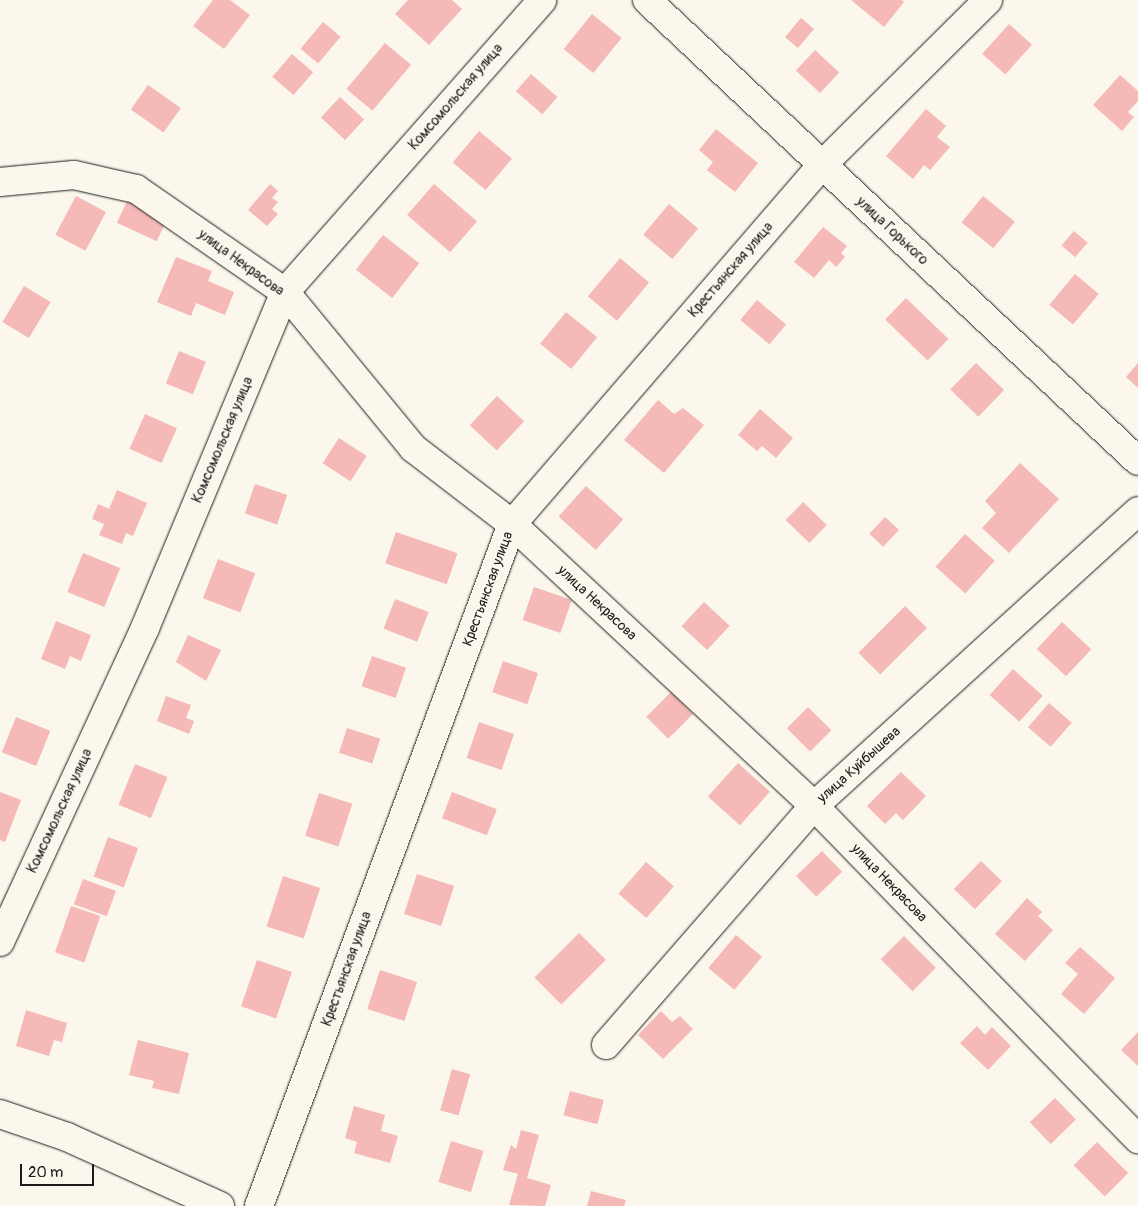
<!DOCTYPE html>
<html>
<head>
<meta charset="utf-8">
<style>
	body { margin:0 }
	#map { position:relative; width:1138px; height:1206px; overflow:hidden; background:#fbf7ec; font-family:Pangolin,sans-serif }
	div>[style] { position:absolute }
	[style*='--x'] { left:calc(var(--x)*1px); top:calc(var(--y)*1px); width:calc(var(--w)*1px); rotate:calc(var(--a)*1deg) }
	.building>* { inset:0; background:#f5b9b7; transform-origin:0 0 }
	.roads { filter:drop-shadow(0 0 1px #1c1c1c) drop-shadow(0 0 1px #1c1c1c) }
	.minor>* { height:28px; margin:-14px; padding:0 14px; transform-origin:14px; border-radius:14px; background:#fbf7ec }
	.secondary>* { height:28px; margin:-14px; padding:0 14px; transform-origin:14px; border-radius:14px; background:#fbf7ec }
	span { translate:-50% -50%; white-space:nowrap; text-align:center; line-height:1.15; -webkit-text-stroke:4px #fbf7ec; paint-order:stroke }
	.street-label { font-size:14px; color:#1c1c1c }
	.scale { position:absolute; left:20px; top:1164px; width:74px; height:22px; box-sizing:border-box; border:2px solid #1c1c1c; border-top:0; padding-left:6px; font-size:15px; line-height:18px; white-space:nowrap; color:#1c1c1c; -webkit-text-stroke:4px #fbf7ec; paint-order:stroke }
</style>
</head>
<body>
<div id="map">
	<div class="building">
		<div style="clip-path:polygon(213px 0,230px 0,250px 15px,224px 49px,193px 26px)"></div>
		<div style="clip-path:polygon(408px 0,452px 0,462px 9px,429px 45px,395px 14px)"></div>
		<div style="clip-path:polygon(851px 0,902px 0,904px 2px,884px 27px)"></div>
		<div style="left:592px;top:14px;width:38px;height:45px;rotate:39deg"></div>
		<div style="left:801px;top:18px;width:17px;height:25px;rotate:40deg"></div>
		<div style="left:323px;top:22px;width:23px;height:35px;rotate:40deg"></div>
		<div style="left:1009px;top:24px;width:31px;height:40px;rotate:42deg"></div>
		<div style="left:385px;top:43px;width:34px;height:60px;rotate:40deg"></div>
		<div style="left:815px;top:50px;width:33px;height:28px;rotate:43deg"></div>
		<div style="left:292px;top:54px;width:28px;height:30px;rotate:41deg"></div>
		<div style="left:531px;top:74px;width:35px;height:23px;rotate:41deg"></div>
		<div style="clip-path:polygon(1120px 75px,1138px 91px,1138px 101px,1128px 112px,1134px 117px,1122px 131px,1093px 105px)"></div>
		<div style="left:148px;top:85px;width:40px;height:30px;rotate:35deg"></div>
		<div style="left:340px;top:97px;width:33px;height:28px;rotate:43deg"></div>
		<div style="clip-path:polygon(926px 109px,946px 126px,937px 137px,950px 147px,930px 170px,924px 165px,913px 179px,886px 156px)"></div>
		<div style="clip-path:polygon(716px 129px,758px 163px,735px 192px,707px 170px,713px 162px,699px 150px)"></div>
		<div style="left:479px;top:131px;width:43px;height:41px;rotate:40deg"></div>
		<div style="clip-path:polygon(270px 184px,278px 191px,272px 198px,278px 202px,272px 209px,278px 214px,267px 226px,248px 210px)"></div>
		<div style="left:434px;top:184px;width:57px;height:41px;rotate:41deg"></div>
		<div style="left:76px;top:196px;width:34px;height:44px;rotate:28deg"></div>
		<div style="left:983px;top:196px;width:41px;height:34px;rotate:39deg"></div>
		<div style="left:127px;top:201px;width:44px;height:24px;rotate:25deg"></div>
		<div style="left:669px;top:204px;width:38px;height:40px;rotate:40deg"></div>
		<div style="clip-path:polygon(823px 227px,847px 246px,841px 253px,845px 257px,836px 267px,829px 260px,814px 278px,794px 262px)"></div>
		<div style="left:1074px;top:231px;width:18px;height:19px;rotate:41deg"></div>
		<div style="left:383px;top:235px;width:46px;height:44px;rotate:38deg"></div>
		<div style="clip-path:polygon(176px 257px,212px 271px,208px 281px,234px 292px,225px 315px,196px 303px,191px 316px,157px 302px)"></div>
		<div style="left:620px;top:258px;width:38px;height:50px;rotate:40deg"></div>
		<div style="left:1075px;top:274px;width:31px;height:40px;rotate:40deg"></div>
		<div style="left:24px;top:286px;width:31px;height:42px;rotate:31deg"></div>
		<div style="left:906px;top:298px;width:59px;height:30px;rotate:44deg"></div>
		<div style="left:757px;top:300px;width:38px;height:26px;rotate:40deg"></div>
		<div style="left:566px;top:312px;width:40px;height:41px;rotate:39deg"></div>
		<div style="left:179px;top:351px;width:29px;height:35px;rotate:22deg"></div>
		<div style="left:976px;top:363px;width:39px;height:37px;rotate:44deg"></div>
		<div style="clip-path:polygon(1138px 363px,1138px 388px,1126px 377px)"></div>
		<div style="left:497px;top:396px;width:37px;height:40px;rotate:43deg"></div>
		<div style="clip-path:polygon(658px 400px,674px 414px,683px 408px,704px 425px,664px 473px,624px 440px)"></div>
		<div style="clip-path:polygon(760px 409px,793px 438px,776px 458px,762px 446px,757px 451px,738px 435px)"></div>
		<div style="left:145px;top:414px;width:35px;height:38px;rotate:24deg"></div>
		<div style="left:339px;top:438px;width:33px;height:30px;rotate:33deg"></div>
		<div style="clip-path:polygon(1020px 463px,1059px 499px,1009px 553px,982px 528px,996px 513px,985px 501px)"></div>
		<div style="left:255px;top:484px;width:34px;height:31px;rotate:19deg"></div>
		<div style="left:586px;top:486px;width:50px;height:41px;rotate:42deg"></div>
		<div style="clip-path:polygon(117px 490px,147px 503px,133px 536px,126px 533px,122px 544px,99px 535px,104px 524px,92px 519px,98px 504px,109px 509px)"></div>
		<div style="left:803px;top:502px;width:33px;height:25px;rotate:44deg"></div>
		<div style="left:885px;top:517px;width:19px;height:23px;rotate:43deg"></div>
		<div style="left:396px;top:532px;width:65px;height:33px;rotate:19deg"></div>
		<div style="left:965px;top:534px;width:40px;height:44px;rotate:42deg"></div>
		<div style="left:83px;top:553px;width:40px;height:42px;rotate:22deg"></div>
		<div style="left:218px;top:559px;width:40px;height:42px;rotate:21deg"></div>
		<div style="left:534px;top:587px;width:40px;height:35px;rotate:19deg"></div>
		<div style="left:395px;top:599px;width:36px;height:32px;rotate:21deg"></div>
		<div style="left:704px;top:602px;width:35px;height:33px;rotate:43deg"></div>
		<div style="left:905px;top:606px;width:31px;height:66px;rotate:45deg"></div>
		<div style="clip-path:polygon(56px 621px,91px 635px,81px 661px,70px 656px,65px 669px,41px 659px)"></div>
		<div style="left:1062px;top:622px;width:40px;height:37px;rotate:43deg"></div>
		<div style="clip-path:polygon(188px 635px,221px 650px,206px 681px,176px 662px)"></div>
		<div style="left:372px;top:656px;width:36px;height:32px;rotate:19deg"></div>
		<div style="left:503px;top:661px;width:37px;height:33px;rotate:19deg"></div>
		<div style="left:1013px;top:669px;width:40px;height:35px;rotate:42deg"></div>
		<div style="left:671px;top:692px;width:31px;height:35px;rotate:45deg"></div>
		<div style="clip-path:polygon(166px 696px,191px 705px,186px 718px,194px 721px,189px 734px,157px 721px)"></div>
		<div style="left:1049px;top:703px;width:30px;height:32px;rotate:41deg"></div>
		<div style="left:808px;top:707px;width:33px;height:30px;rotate:45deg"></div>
		<div style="left:16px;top:717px;width:37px;height:38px;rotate:22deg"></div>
		<div style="left:479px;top:722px;width:37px;height:38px;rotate:19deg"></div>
		<div style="left:347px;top:728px;width:35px;height:26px;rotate:18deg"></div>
		<div style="left:738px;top:763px;width:43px;height:45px;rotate:42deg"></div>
		<div style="left:135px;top:764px;width:35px;height:44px;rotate:22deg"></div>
		<div style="clip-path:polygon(901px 772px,926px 796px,903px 820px,896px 813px,885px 824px,867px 806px)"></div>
		<div style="clip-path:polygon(0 792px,21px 800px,5px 842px,0 840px)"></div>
		<div style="left:452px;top:792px;width:48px;height:28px;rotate:21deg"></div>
		<div style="left:319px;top:793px;width:35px;height:45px;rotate:18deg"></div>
		<div style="left:108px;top:837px;width:32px;height:42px;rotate:20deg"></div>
		<div style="left:822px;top:851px;width:29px;height:36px;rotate:46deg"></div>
		<div style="left:981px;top:861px;width:29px;height:39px;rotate:44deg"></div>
		<div style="left:646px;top:862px;width:37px;height:42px;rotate:41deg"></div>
		<div style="left:417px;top:874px;width:39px;height:42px;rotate:18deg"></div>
		<div style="left:283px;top:876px;width:39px;height:53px;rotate:18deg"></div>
		<div style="left:83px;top:879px;width:35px;height:27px;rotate:20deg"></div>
		<div style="clip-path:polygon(1027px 898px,1042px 912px,1038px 916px,1053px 930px,1025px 961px,995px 934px)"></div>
		<div style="left:71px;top:906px;width:31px;height:49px;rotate:19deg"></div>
		<div style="left:579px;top:933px;width:38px;height:63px;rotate:45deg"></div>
		<div style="left:736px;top:935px;width:34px;height:43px;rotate:40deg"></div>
		<div style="left:904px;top:936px;width:45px;height:33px;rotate:45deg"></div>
		<div style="clip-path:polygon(1080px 947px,1115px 978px,1084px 1014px,1061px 994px,1078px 974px,1065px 963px)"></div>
		<div style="left:257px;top:960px;width:37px;height:49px;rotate:19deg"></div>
		<div style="left:380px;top:970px;width:39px;height:41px;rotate:18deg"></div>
		<div style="clip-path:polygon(26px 1010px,67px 1023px,62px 1042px,54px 1040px,49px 1056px,16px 1046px)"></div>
		<div style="clip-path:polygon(661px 1011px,672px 1022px,680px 1016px,693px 1029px,663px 1059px,638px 1035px)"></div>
		<div style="clip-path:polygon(977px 1026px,985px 1035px,992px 1027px,1011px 1046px,988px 1070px,960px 1043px)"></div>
		<div style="clip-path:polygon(1138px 1032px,1138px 1066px,1121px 1050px)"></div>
		<div style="clip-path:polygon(138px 1040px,189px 1053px,179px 1094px,152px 1088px,154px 1081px,129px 1075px)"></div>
		<div style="left:452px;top:1069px;width:19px;height:43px;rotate:16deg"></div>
		<div style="left:570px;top:1091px;width:35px;height:25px;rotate:15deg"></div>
		<div style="left:1055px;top:1098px;width:30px;height:35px;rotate:46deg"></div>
		<div style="clip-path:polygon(354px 1106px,385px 1115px,381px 1131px,398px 1136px,390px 1163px,354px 1153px,357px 1142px,345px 1138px)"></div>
		<div style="clip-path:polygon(521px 1130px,539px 1135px,527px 1178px,551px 1185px,545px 1206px,509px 1205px,518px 1174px,503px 1170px,511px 1145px,516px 1149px)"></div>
		<div style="left:451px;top:1141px;width:34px;height:43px;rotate:17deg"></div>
		<div style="left:1097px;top:1142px;width:44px;height:33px;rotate:45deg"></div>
		<div style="clip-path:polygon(591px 1191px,626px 1200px,624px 1206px,587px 1206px)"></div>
	</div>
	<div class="roads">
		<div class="minor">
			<div style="--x:647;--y:0;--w:673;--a:43.2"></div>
			<div style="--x:0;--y:182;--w:74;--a:-5.4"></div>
			<div style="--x:74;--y:175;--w:64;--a:12.7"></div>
			<div style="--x:136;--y:189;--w:181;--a:34.7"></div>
			<div style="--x:285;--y:292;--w:202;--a:50.6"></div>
			<div style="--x:413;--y:448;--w:125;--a:37.5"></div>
			<div style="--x:512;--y:524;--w:413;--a:43"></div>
			<div style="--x:814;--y:806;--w:465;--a:45.8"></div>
			<div style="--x:0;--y:942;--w:346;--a:-65.2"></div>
			<div style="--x:145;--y:628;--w:364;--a:-67.4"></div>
			<div style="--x:285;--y:292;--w:389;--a:-48.6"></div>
			<div style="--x:606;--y:1045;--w:317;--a:-49"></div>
			<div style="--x:814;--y:806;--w:438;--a:-42.3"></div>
			<div style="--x:259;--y:1206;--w:727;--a:-69.65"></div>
			<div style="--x:512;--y:524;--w:474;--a:-49.2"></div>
			<div style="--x:822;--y:165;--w:234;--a:-44.8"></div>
		</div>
		<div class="secondary">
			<div style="--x:0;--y:1114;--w:71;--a:18.9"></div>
			<div style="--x:67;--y:1137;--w:168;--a:24.3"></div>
		</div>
	</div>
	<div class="street-label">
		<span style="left:456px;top:97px;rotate:-49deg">Комсомольская улица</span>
		<span style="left:892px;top:231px;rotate:43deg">улица Горького</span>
		<span style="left:241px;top:263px;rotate:36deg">улица Некрасова</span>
		<span style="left:731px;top:270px;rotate:-49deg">Крестьянская улица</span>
		<span style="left:223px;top:440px;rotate:-67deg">Комсомольская улица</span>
		<span style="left:488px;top:589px;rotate:-70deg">Крестьянская улица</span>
		<span style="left:597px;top:603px;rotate:43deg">улица Некрасова</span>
		<span style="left:859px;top:765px;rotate:-42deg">улица Куйбышева</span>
		<span style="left:60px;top:811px;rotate:-65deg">Комсомольская улица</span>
		<span style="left:889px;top:883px;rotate:46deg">улица Некрасова</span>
		<span style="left:347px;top:969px;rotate:-70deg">Крестьянская улица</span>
	</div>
	<div class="scale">20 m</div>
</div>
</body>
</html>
